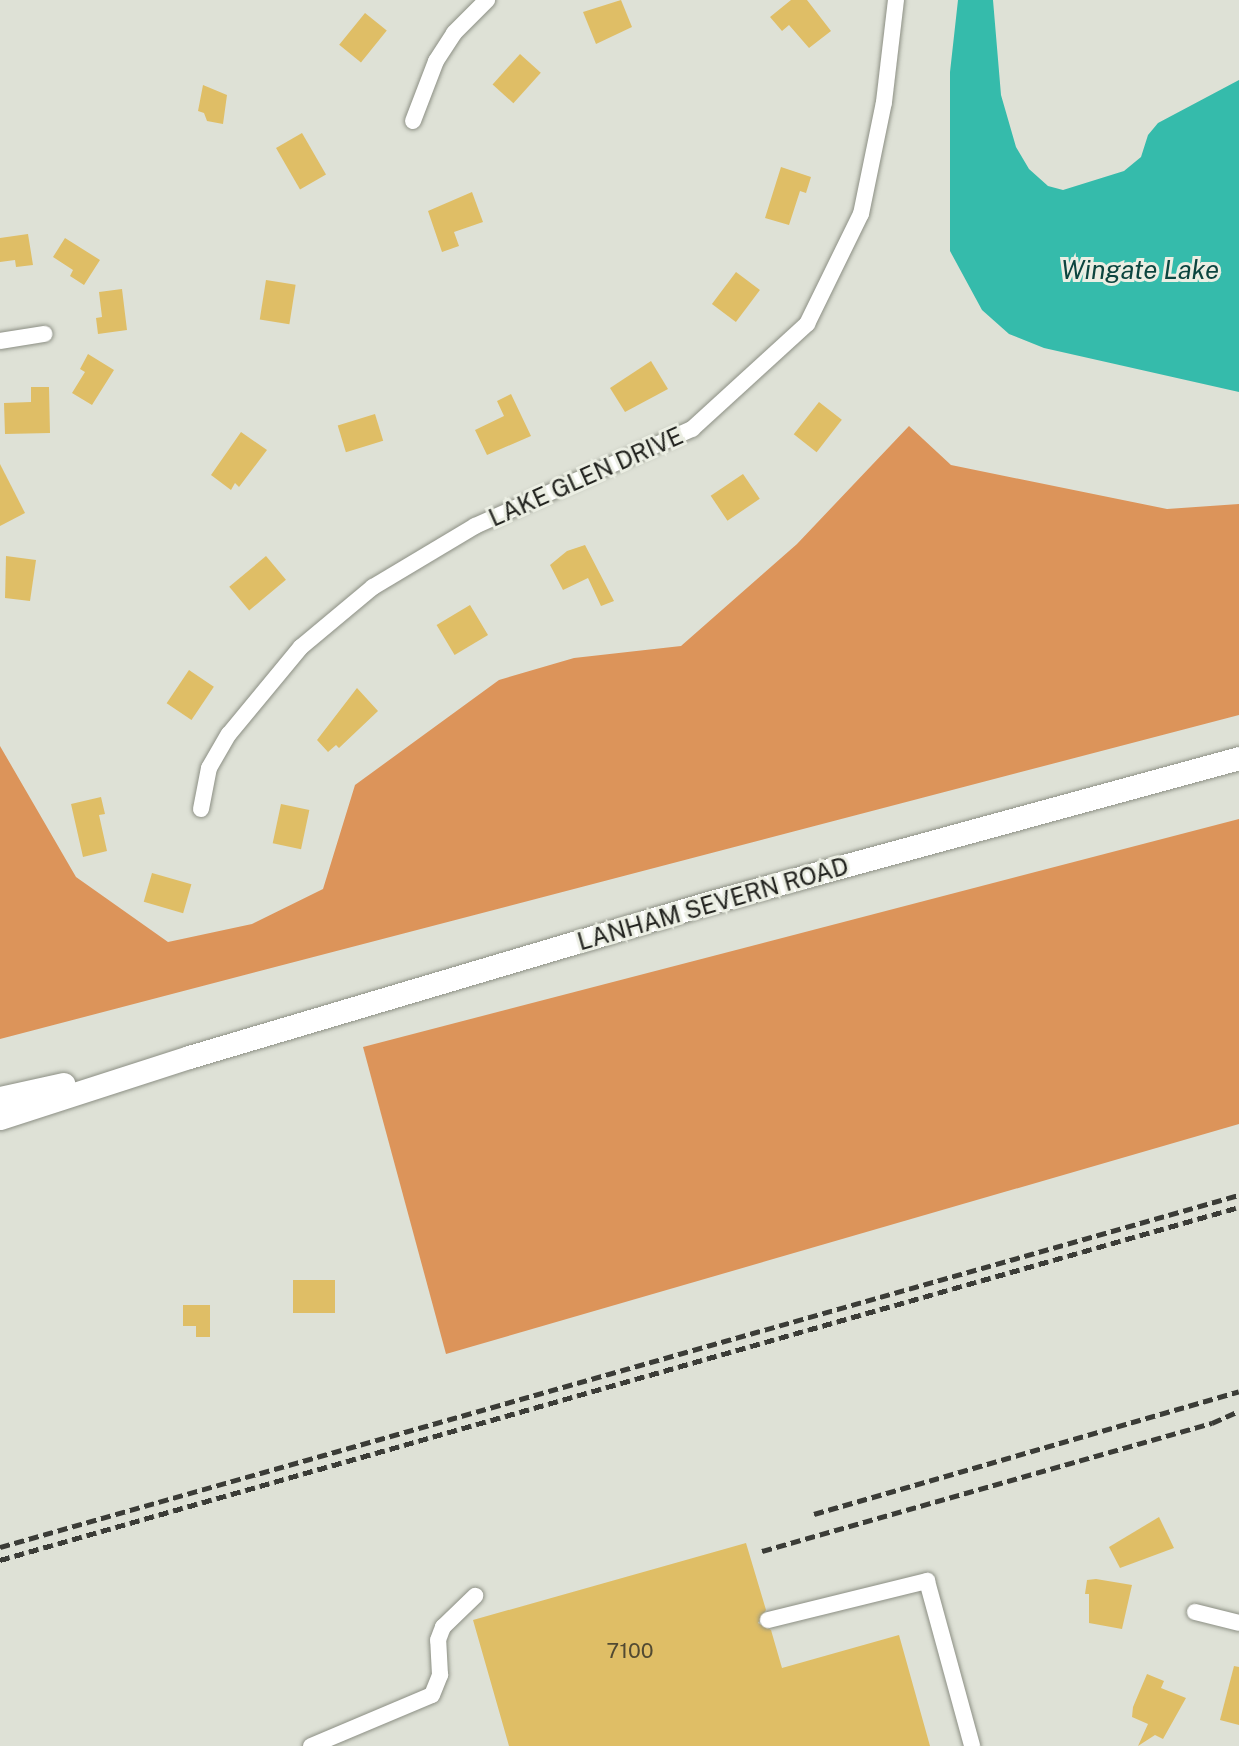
<!DOCTYPE html>
<html>
<head>
<meta charset="utf-8">
<style>
	body { margin:0 }
	#map { position:relative; width:1239px; height:1746px; overflow:hidden; background:#dee1d6; font-family:"Public Sans",sans-serif }
	div>[style] { position:absolute }
	[style*='--x'] { left:calc(var(--x)*1px); top:calc(var(--y)*1px); width:calc(var(--w)*1px); rotate:calc(var(--a)*1deg) }
	.forest>* { inset:0; background:#dc945a }
	.water>* { inset:0; background:#35bbab }
	.building>* { inset:0; background:#dfbe66; transform-origin:0 0 }
	.roads { filter:drop-shadow(0 0 2px #8c8f84) drop-shadow(0 0 2px #8c8f84) }
	.street>* { height:16px; margin:-8px; padding:0 8px; transform-origin:8px; border-radius:8px; background:#fff }
	.secondary>* { height:23px; margin:-11.5px; padding:0 11.5px; transform-origin:11.5px; border-radius:11.5px; background:#fff }
	.rail>* { height:5px; margin-top:-2.5px; transform-origin:0; background:repeating-linear-gradient(90deg,#3b3c37 0 10px,transparent 0 15px) }
	span { translate:-50% -50%; white-space:nowrap; text-align:center; line-height:1.15; -webkit-text-stroke:6px #ebeee3; paint-order:stroke }
	.number-label { font-size:21px; color:#524a32 }
	.number-label span { -webkit-text-stroke-width:0 }
	.street-label { font-size:24px; color:#232420 }
	.water-label { font-size:26px; color:#0c453f; font-style:italic }
</style>
</head>
<body>
<div id="map">
	<div class="forest">
		<div style="clip-path:polygon(909px 426px,951px 465px,1167px 509px,1239px 504px,1239px 715px,0 1039px,0 746px,76px 877px,168px 942px,252px 924px,323px 889px,355px 785px,499px 680px,574px 658px,681px 646px,797px 544px)"></div>
		<div style="clip-path:polygon(1239px 819px,1239px 1124px,446px 1354px,363px 1047px)"></div>
	</div>
	<div class="water">
		<div style="clip-path:polygon(958px 0,993px 0,1001px 95px,1016px 147px,1029px 169px,1048px 186px,1063px 190px,1124px 171px,1141px 157px,1148px 135px,1158px 123px,1239px 80px,1239px 392px,1044px 348px,1009px 334px,982px 310px,950px 251px,950px 72px)"></div>
	</div>
	<div class="building">
		<div style="clip-path:polygon(621px 0,632px 27px,596px 44px,583px 12px)"></div>
		<div style="clip-path:polygon(791px 0,807px 0,831px 31px,809px 48px,789px 25px,782px 31px,770px 17px)"></div>
		<div style="left:365px;top:13px;width:28px;height:41px;rotate:39deg"></div>
		<div style="left:520px;top:54px;width:28px;height:41px;rotate:42deg"></div>
		<div style="clip-path:polygon(203px 85px,227px 95px,223px 124px,207px 121px,204px 113px,198px 111px)"></div>
		<div style="left:302px;top:133px;width:48px;height:30px;rotate:60deg"></div>
		<div style="clip-path:polygon(781px 167px,811px 177px,806px 193px,800px 191px,789px 225px,765px 218px)"></div>
		<div style="clip-path:polygon(472px 192px,483px 222px,454px 232px,459px 246px,442px 252px,428px 211px)"></div>
		<div style="clip-path:polygon(28px 234px,33px 265px,16px 267px,15px 260px,0 262px,0 238px)"></div>
		<div style="clip-path:polygon(65px 238px,100px 260px,84px 285px,70px 276px,73px 270px,53px 257px)"></div>
		<div style="left:736px;top:272px;width:30px;height:40px;rotate:37deg"></div>
		<div style="left:266px;top:280px;width:30px;height:40px;rotate:9deg"></div>
		<div style="clip-path:polygon(122px 289px,127px 330px,98px 334px,96px 318px,102px 317px,99px 292px)"></div>
		<div style="clip-path:polygon(88px 354px,114px 370px,92px 405px,72px 393px,85px 372px,80px 369px)"></div>
		<div style="clip-path:polygon(651px 361px,668px 389px,625px 412px,610px 388px)"></div>
		<div style="clip-path:polygon(31px 387px,49px 387px,50px 433px,5px 434px,4px 403px,31px 402px)"></div>
		<div style="clip-path:polygon(511px 394px,531px 436px,487px 455px,475px 430px,504px 416px,497px 401px)"></div>
		<div style="left:819px;top:402px;width:29px;height:41px;rotate:38deg"></div>
		<div style="left:375px;top:414px;width:28px;height:39px;rotate:73deg"></div>
		<div style="clip-path:polygon(241px 432px,267px 450px,239px 487px,235px 483px,231px 490px,211px 475px)"></div>
		<div style="clip-path:polygon(0 464px,25px 513px,0 526px)"></div>
		<div style="left:743px;top:474px;width:30px;height:39px;rotate:56deg"></div>
		<div style="clip-path:polygon(585px 545px,614px 601px,601px 606px,588px 578px,563px 590px,550px 565px,567px 551px)"></div>
		<div style="clip-path:polygon(6px 556px,36px 560px,30px 601px,5px 598px)"></div>
		<div style="left:266px;top:556px;width:31px;height:48px;rotate:50deg"></div>
		<div style="left:470px;top:605px;width:35px;height:39px;rotate:59deg"></div>
		<div style="left:189px;top:670px;width:30px;height:40px;rotate:34deg"></div>
		<div style="clip-path:polygon(357px 688px,378px 711px,339px 748px,336px 745px,328px 752px,317px 740px)"></div>
		<div style="clip-path:polygon(101px 797px,105px 814px,99px 815px,107px 851px,83px 857px,71px 804px)"></div>
		<div style="left:281px;top:804px;width:29px;height:40px;rotate:12deg"></div>
		<div style="left:152px;top:873px;width:41px;height:30px;rotate:16deg"></div>
		<div style="left:293px;top:1280px;width:42px;height:33px"></div>
		<div style="clip-path:polygon(183px 1305px,210px 1305px,210px 1337px,196px 1337px,196px 1326px,183px 1326px)"></div>
		<div style="clip-path:polygon(1159px 1517px,1174px 1548px,1120px 1568px,1109px 1547px)"></div>
		<div style="clip-path:polygon(746px 1543px,766px 1610px,758px 1623px,771px 1630px,782px 1668px,899px 1635px,930px 1746px,509px 1746px,473px 1620px)"></div>
		<div style="clip-path:polygon(1096px 1579px,1132px 1585px,1122px 1629px,1089px 1623px,1089px 1594px,1085px 1594px,1087px 1580px)"></div>
		<div style="clip-path:polygon(1234px 1666px,1239px 1667px,1239px 1725px,1220px 1720px)"></div>
		<div style="clip-path:polygon(1147px 1674px,1164px 1681px,1161px 1688px,1186px 1698px,1163px 1739px,1155px 1735px,1138px 1746px,1148px 1724px,1132px 1717px,1133px 1707px)"></div>
	</div>
	<div class="roads">
		<div class="street">
			<div style="--x:413;--y:121;--w:64;--a:-69"></div>
			<div style="--x:436;--y:61;--w:33;--a:-57"></div>
			<div style="--x:454;--y:33;--w:47;--a:-45"></div>
			<div style="--x:0;--y:341;--w:45;--a:-9"></div>
			<div style="--x:201;--y:809;--w:42;--a:-79"></div>
			<div style="--x:209;--y:768;--w:39;--a:-60"></div>
			<div style="--x:229;--y:734;--w:113;--a:-50.4"></div>
			<div style="--x:301;--y:647;--w:94;--a:-39.8"></div>
			<div style="--x:373;--y:587;--w:119;--a:-30.9"></div>
			<div style="--x:475;--y:526;--w:238;--a:-24.1"></div>
			<div style="--x:692;--y:429;--w:156;--a:-42.4"></div>
			<div style="--x:807;--y:324;--w:123;--a:-63.9"></div>
			<div style="--x:861;--y:214;--w:114;--a:-78.4"></div>
			<div style="--x:884;--y:102;--w:103;--a:-83.3"></div>
			<div style="--x:1195;--y:1612;--w:45;--a:14"></div>
			<div style="--x:768;--y:1620;--w:164;--a:-13.8"></div>
			<div style="--x:927;--y:1581;--w:171;--a:74.7"></div>
			<div style="--x:311;--y:1746;--w:131;--a:-22.9"></div>
			<div style="--x:432;--y:1695;--w:22;--a:-68"></div>
			<div style="--x:440;--y:1675;--w:35;--a:-93"></div>
			<div style="--x:438;--y:1640;--w:14;--a:-69"></div>
			<div style="--x:443;--y:1627;--w:45;--a:-44.1"></div>
		</div>
		<div class="secondary">
			<div style="--x:0;--y:1098;--w:65;--a:-12.5"></div>
			<div style="--x:0;--y:1118;--w:199;--a:-17.9"></div>
			<div style="--x:189;--y:1057;--w:541;--a:-16.53"></div>
			<div style="--x:708;--y:903;--w:550;--a:-15.27"></div>
		</div>
	</div>
	<div class="rail">
		<div style="--x:814;--y:1514;--w:442;--a:-16.1"></div>
		<div style="--x:0;--y:1547;--w:1288;--a:-15.86"></div>
		<div style="--x:762;--y:1551;--w:468;--a:-15.9"></div>
		<div style="--x:1212;--y:1423;--w:30;--a:-24"></div>
		<div style="--x:0;--y:1560;--w:1288;--a:-15.9"></div>
	</div>
	<div class="number-label">
		<span style="left:630px;top:1651px">7100</span>
	</div>
	<div class="street-label">
		<span style="left:586px;top:477px;rotate:-24deg">LAKE GLEN DRIVE</span>
		<span style="left:713px;top:904px;rotate:-16deg">LANHAM SEVERN ROAD</span>
	</div>
	<div class="water-label">
		<span style="left:1140px;top:270px">Wingate Lake</span>
	</div>
</div>
</body>
</html>
